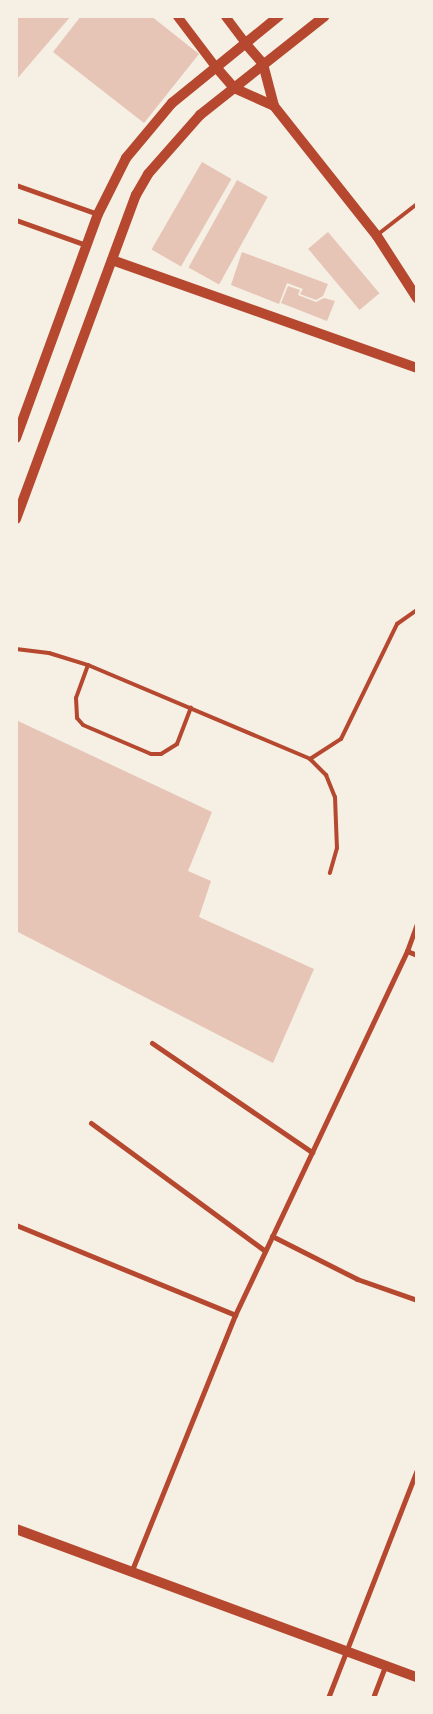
<!DOCTYPE html>
<html>
<head>
<meta charset="utf-8">
<style>
	body { margin:0 }
	#map { position:relative; width:433px; height:1714px; overflow:hidden; background:#f6efe4; font-family:"Fira Sans Condensed",sans-serif }
	div>[style] { position:absolute }
	[style*='--x'] { left:calc(var(--x)*1px); top:calc(var(--y)*1px); width:calc(var(--w)*1px); rotate:calc(var(--a)*1deg) }
	.building>* { inset:0; background:#e6c5b7; transform-origin:0 0 }
	.service>* { height:4px; margin:-2px; padding:0 2px; transform-origin:2px; border-radius:2px; background:#b5482f }
	.minor>* { height:5px; margin:-2.5px; padding:0 2.5px; transform-origin:2.5px; border-radius:2.5px; background:#b5482f }
	.tertiary>* { height:9px; margin:-4.5px; padding:0 4.5px; transform-origin:4.5px; border-radius:4.5px; background:#b5482f }
	.secondary>* { height:10px; margin:-5px; padding:0 5px; transform-origin:5px; border-radius:5px; background:#b5482f }
	span { translate:-50% -50%; white-space:nowrap; text-align:center; line-height:1.15; -webkit-text-stroke:4.5px #f6efe4; paint-order:stroke }
	.frame { position:absolute; inset:0; border:18px solid #f6efe4; pointer-events:none }
</style>
</head>
<body>
<div id="map">
	<div class="building">
		<div style="clip-path:polygon(16px 16px,71px 16px,16px 80px)"></div>
		<div style="clip-path:polygon(81px 16px,151px 16px,199px 54px,144px 123px,53px 52px)"></div>
		<div style="left:202px;top:162px;width:34px;height:101px;rotate:30deg"></div>
		<div style="left:237px;top:180px;width:35px;height:100px;rotate:29deg"></div>
		<div style="left:328px;top:232px;width:80px;height:26px;rotate:50deg"></div>
		<div style="clip-path:polygon(242px 252px,328px 284px,323px 296px,316px 300px,300px 294px,303px 289px,287px 283px,279px 304px,231px 285px)"></div>
		<div style="clip-path:polygon(288px 286px,300px 290px,298px 295px,316px 302px,324px 298px,335px 301px,327px 321px,281px 303px)"></div>
		<div style="clip-path:polygon(16px 720px,212px 812px,188px 871px,211px 881px,199px 917px,314px 969px,273px 1063px,16px 931px)"></div>
	</div>
	<div class="service">
		<div style="--x:377;--y:235;--w:51;--a:-37.8"></div>
		<div style="--x:16;--y:649;--w:33;--a:7"></div>
		<div style="--x:49;--y:653;--w:41;--a:17.1"></div>
		<div style="--x:88;--y:665;--w:241;--a:22.9"></div>
		<div style="--x:310;--y:759;--w:23;--a:45"></div>
		<div style="--x:326;--y:775;--w:24;--a:68"></div>
		<div style="--x:335;--y:797;--w:51;--a:87.8"></div>
		<div style="--x:337;--y:848;--w:26;--a:106"></div>
		<div style="--x:88;--y:665;--w:35;--a:110"></div>
		<div style="--x:76;--y:698;--w:20;--a:87"></div>
		<div style="--x:77;--y:718;--w:9;--a:49"></div>
		<div style="--x:83;--y:725;--w:74;--a:23.1"></div>
		<div style="--x:151;--y:754;--w:10;--a:0"></div>
		<div style="--x:161;--y:754;--w:19;--a:-32"></div>
		<div style="--x:177;--y:744;--w:39;--a:-69"></div>
		<div style="--x:310;--y:759;--w:37;--a:-33"></div>
		<div style="--x:341;--y:739;--w:128;--a:-64"></div>
		<div style="--x:397;--y:624;--w:24;--a:-35"></div>
	</div>
	<div class="minor">
		<div style="--x:16;--y:185;--w:87;--a:19.5"></div>
		<div style="--x:16;--y:220;--w:74;--a:19.7"></div>
		<div style="--x:407;--y:951;--w:11;--a:22"></div>
		<div style="--x:152;--y:1043;--w:194;--a:34.3"></div>
		<div style="--x:91;--y:1123;--w:216;--a:36.3"></div>
		<div style="--x:16;--y:1225;--w:237;--a:22.3"></div>
		<div style="--x:272;--y:1236;--w:95;--a:26.8"></div>
		<div style="--x:357;--y:1279;--w:64;--a:19.3"></div>
		<div style="--x:132;--y:1570;--w:275;--a:-68"></div>
		<div style="--x:235;--y:1315;--w:403;--a:-64.7"></div>
		<div style="--x:407;--y:951;--w:30;--a:-70"></div>
		<div style="--x:374;--y:1695;--w:31;--a:-69"></div>
		<div style="--x:328;--y:1698;--w:245;--a:-68.7"></div>
	</div>
	<div class="tertiary">
		<div style="--x:177;--y:16;--w:63;--a:52.8"></div>
		<div style="--x:225;--y:16;--w:34;--a:53"></div>
	</div>
	<div class="secondary">
		<div style="--x:245;--y:43;--w:28;--a:49"></div>
		<div style="--x:263;--y:64;--w:43;--a:75.3"></div>
		<div style="--x:274;--y:106;--w:166;--a:51.6"></div>
		<div style="--x:377;--y:236;--w:74;--a:57.2"></div>
		<div style="--x:215;--y:66;--w:29;--a:49"></div>
		<div style="--x:234;--y:88;--w:44;--a:24.2"></div>
		<div style="--x:112;--y:260;--w:324;--a:19.5"></div>
		<div style="--x:16;--y:438;--w:239;--a:-69.9"></div>
		<div style="--x:98;--y:214;--w:63;--a:-63.4"></div>
		<div style="--x:126;--y:158;--w:72;--a:-50.1"></div>
		<div style="--x:172;--y:103;--w:138;--a:-39.1"></div>
		<div style="--x:16;--y:519;--w:346;--a:-69.7"></div>
		<div style="--x:136;--y:195;--w:24;--a:-60"></div>
		<div style="--x:148;--y:174;--w:79;--a:-48.6"></div>
		<div style="--x:200;--y:115;--w:159;--a:-38.4"></div>
		<div style="--x:16;--y:1529;--w:427;--a:20.3"></div>
	</div>
	<div class="frame"></div>
</div>
</body>
</html>
